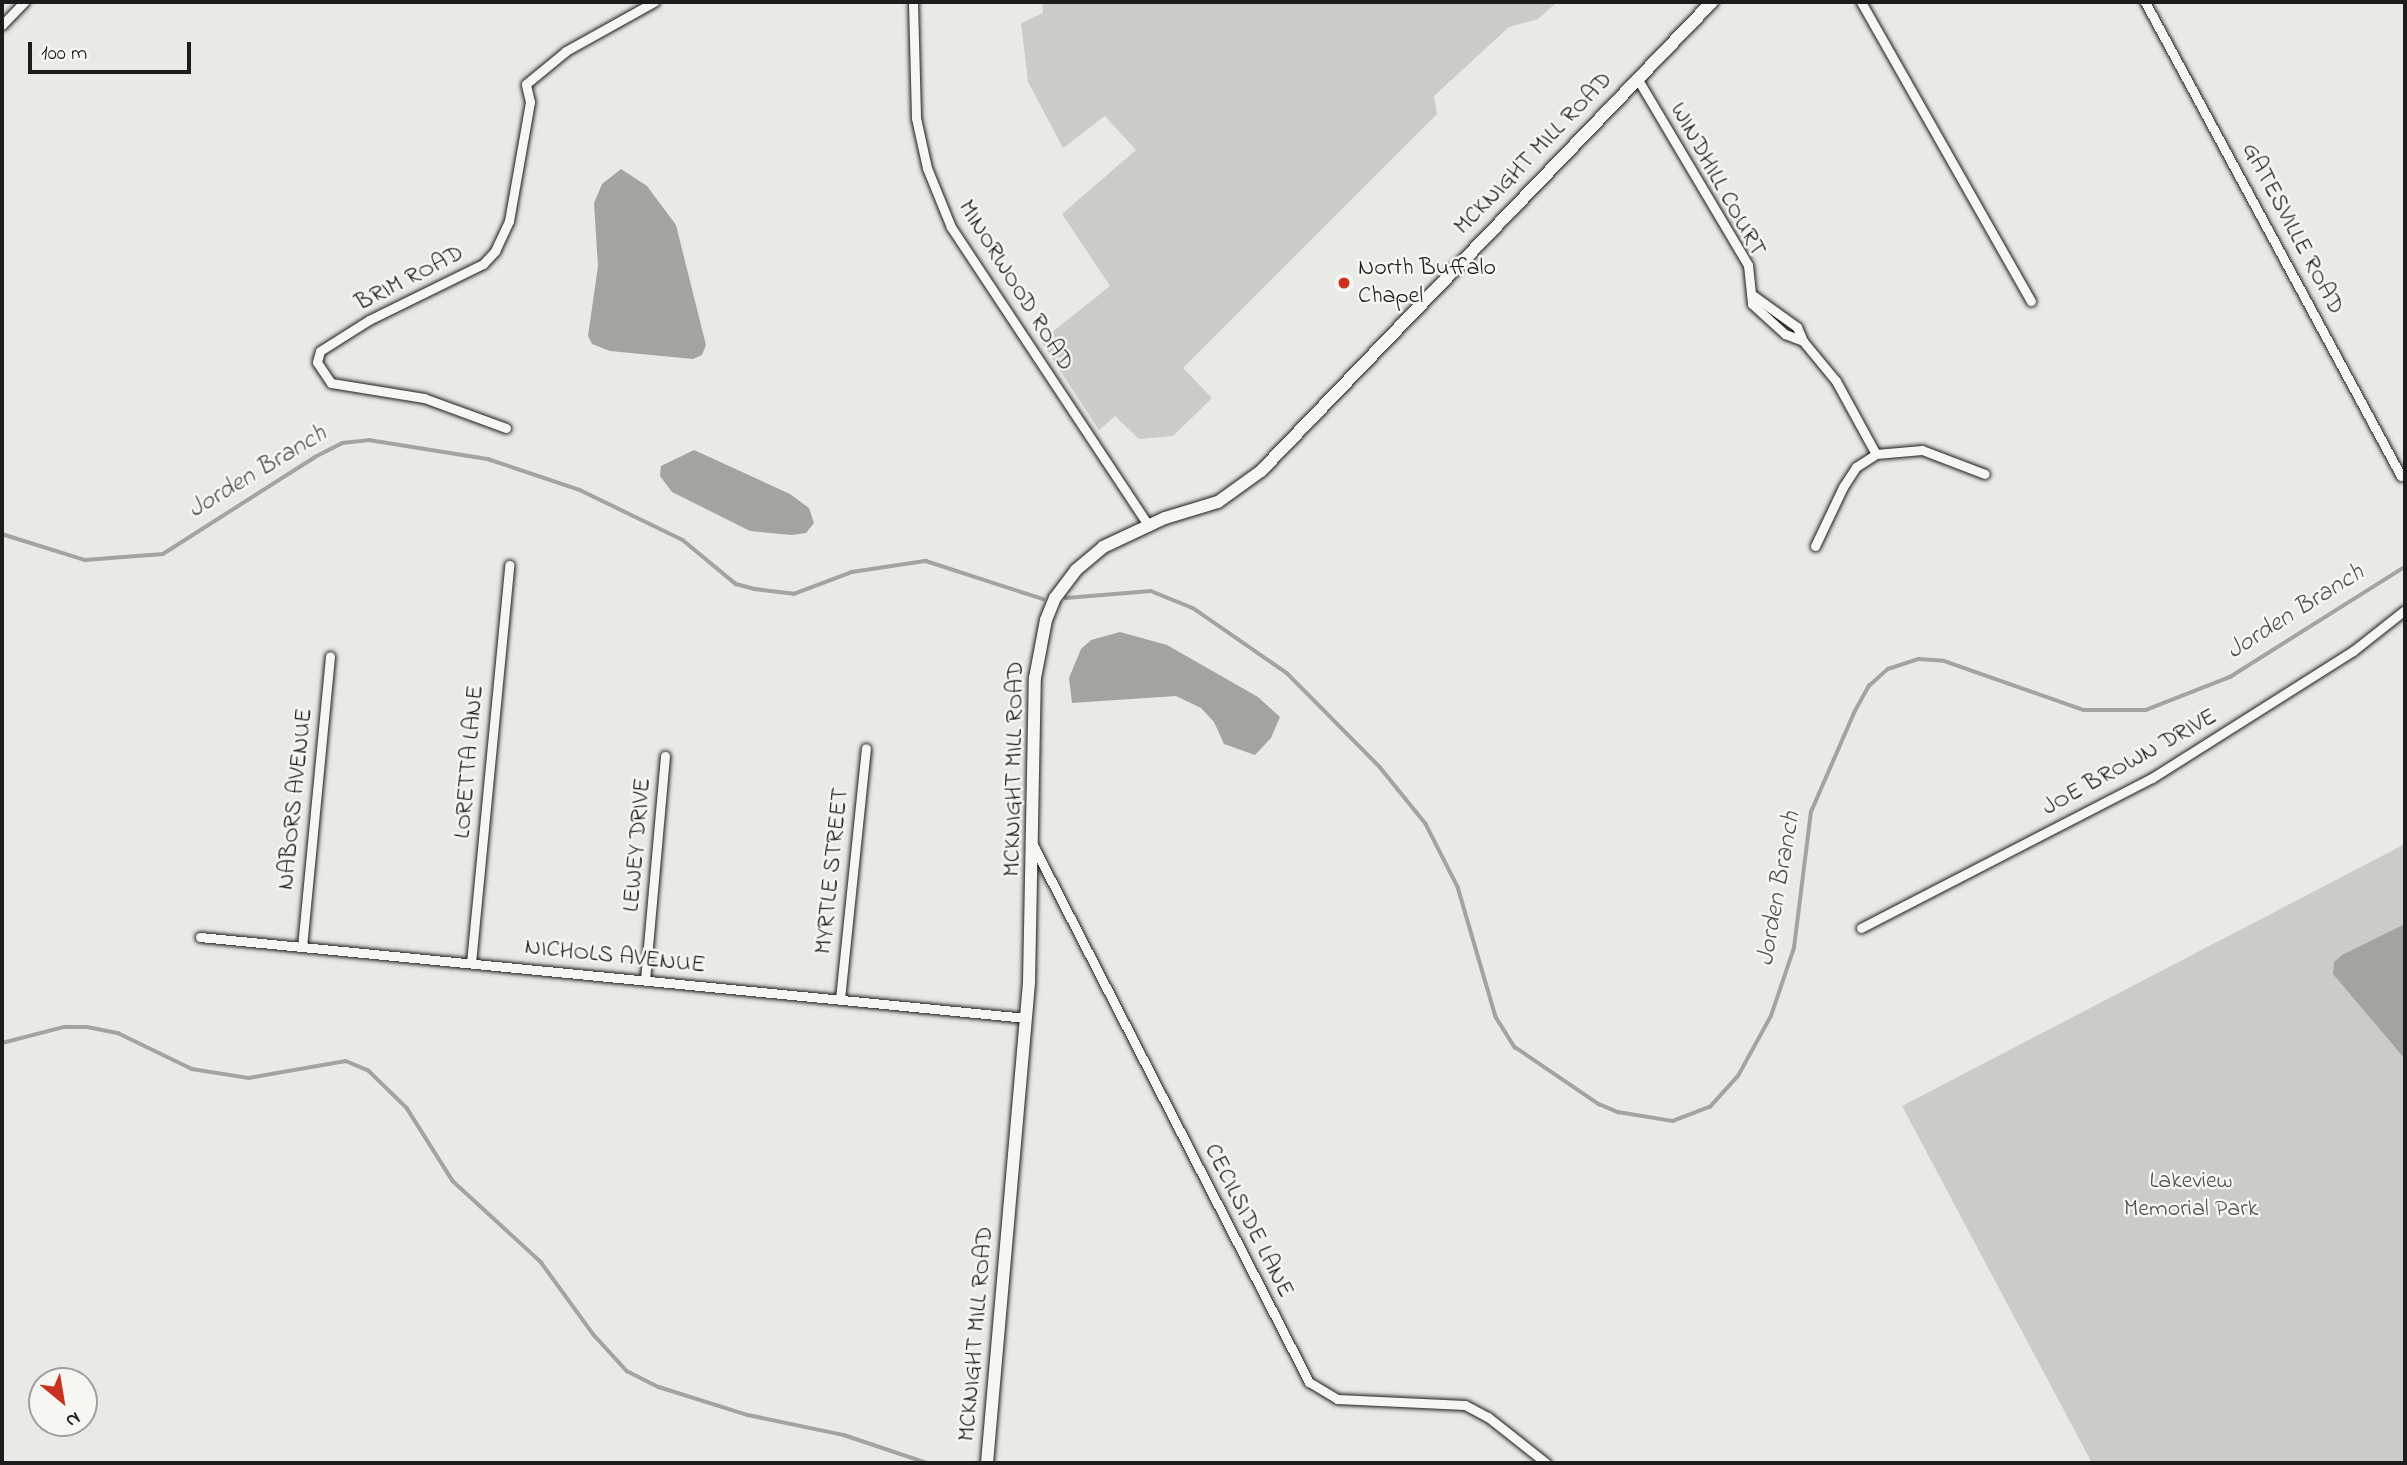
<!DOCTYPE html>
<html>
<head>
<meta charset="utf-8">
<style>
	body { margin:0 }
	#map { position:relative; width:2407px; height:1465px; overflow:hidden; background:#e9e9e5; font-family:"Indie Flower",sans-serif }
	div>[style] { position:absolute }
	[style*='--x'] { left:calc(var(--x)*1px); top:calc(var(--y)*1px); width:calc(var(--w)*1px); rotate:calc(var(--a)*1deg) }
	.green>* { inset:0; background:#cbcbc7 }
	.water>* { inset:0; background:#a3a3a1 }
	.stream>* { height:3.5px; margin:-1.75px; padding:0 1.75px; transform-origin:1.75px; border-radius:1.75px; background:#a3a3a1 }
	.roads { filter:drop-shadow(0 0 2px #1c1c1c) drop-shadow(0 0 2px #1c1c1c) }
	.street>* { height:9px; margin:-4.5px; padding:0 4.5px; transform-origin:4.5px; border-radius:4.5px; background:#f6f6f2 }
	.secondary>* { height:12px; margin:-6px; padding:0 6px; transform-origin:6px; border-radius:6px; background:#f6f6f2 }
	.dots>* { width:19px; height:19px; translate:-50% -50%; box-sizing:border-box; border:4px solid #f6f6f2; border-radius:50% }
	span { translate:-50% -50%; white-space:nowrap; text-align:center; line-height:1.15; -webkit-text-stroke:5px #f6f6f2; paint-order:stroke }
	.street-label { font-size:24px; color:#1c1c1c }
	.poi-label { font-size:24px; color:#1c1c1c }
	.left { translate:0 -50%; text-align:left }
	.park-label { font-size:24px; color:#51514f }
	.water-label { font-size:26px; color:#525251; font-style:italic }
	.frame { position:absolute; inset:0; border:4px solid #1c1c1c; pointer-events:none }
	.north { position:absolute; left:28px; top:1367px; width:70px; height:70px; box-sizing:border-box; background:#f6f6f2; border:2px solid #9f9f9c; border-radius:50%; rotate:150deg; font-size:19px; font-weight:700; line-height:28px; text-align:center; color:#1c1c1c }
	.north::after { content:''; display:block; margin:auto; width:24px; height:32px; background:#c8321e; clip-path:polygon(50% 0,100% 100%,50% 72%,0 100%) }
	.scale { position:absolute; left:28px; top:42px; width:163px; height:32px; box-sizing:border-box; border:4px solid #1c1c1c; border-top:0; padding-left:9px; font-size:21px; line-height:24px; white-space:nowrap; color:#1c1c1c; -webkit-text-stroke:5px #f6f6f2; paint-order:stroke }
</style>
</head>
<body>
<div id="map">
	<div class="green">
		<div style="clip-path:polygon(1042px 2px,1557px 2px,1538px 19px,1509px 27px,1434px 96px,1437px 114px,1183px 368px,1212px 398px,1173px 436px,1139px 439px,1115px 416px,1099px 430px,1041px 341px,1110px 286px,1062px 214px,1136px 150px,1105px 116px,1063px 148px,1028px 82px,1021px 23px,1043px 13px)"></div>
		<div style="clip-path:polygon(2405px 844px,2405px 1463px,2092px 1463px,1902px 1106px)"></div>
	</div>
	<div class="water">
		<div style="clip-path:polygon(621px 169px,647px 186px,676px 225px,706px 345px,702px 355px,693px 359px,610px 351px,592px 344px,588px 336px,598px 266px,594px 203px,602px 184px)"></div>
		<div style="clip-path:polygon(694px 450px,790px 494px,809px 508px,814px 523px,806px 533px,792px 535px,750px 531px,672px 492px,660px 476px,661px 466px)"></div>
		<div style="clip-path:polygon(1120px 632px,1167px 645px,1258px 697px,1280px 717px,1271px 738px,1255px 755px,1224px 744px,1214px 722px,1201px 708px,1176px 696px,1072px 703px,1069px 678px,1081px 649px,1091px 640px)"></div>
		<div style="clip-path:polygon(2405px 924px,2405px 1059px,2333px 974px,2334px 962px,2342px 955px)"></div>
	</div>
	<div class="stream">
		<div style="--x:2;--y:534;--w:87;--a:17.4"></div>
		<div style="--x:85;--y:560;--w:78;--a:-4.4"></div>
		<div style="--x:163;--y:554;--w:180;--a:-32.5"></div>
		<div style="--x:315;--y:457;--w:30;--a:-27"></div>
		<div style="--x:342;--y:443;--w:27;--a:-6"></div>
		<div style="--x:369;--y:440;--w:121;--a:9.1"></div>
		<div style="--x:488;--y:459;--w:97;--a:18.6"></div>
		<div style="--x:580;--y:490;--w:114;--a:25.9"></div>
		<div style="--x:683;--y:540;--w:69;--a:39.7"></div>
		<div style="--x:736;--y:584;--w:20;--a:15"></div>
		<div style="--x:755;--y:589;--w:39;--a:7"></div>
		<div style="--x:794;--y:594;--w:62;--a:-20.8"></div>
		<div style="--x:852;--y:572;--w:75;--a:-8.5"></div>
		<div style="--x:926;--y:561;--w:123;--a:18"></div>
		<div style="--x:1066;--y:598;--w:85;--a:-4.7"></div>
		<div style="--x:1151;--y:591;--w:45;--a:22"></div>
		<div style="--x:1193;--y:608;--w:114;--a:34.7"></div>
		<div style="--x:1287;--y:673;--w:132;--a:45.3"></div>
		<div style="--x:1380;--y:767;--w:73;--a:51.1"></div>
		<div style="--x:1426;--y:824;--w:71;--a:63.1"></div>
		<div style="--x:1458;--y:887;--w:135;--a:73.7"></div>
		<div style="--x:1496;--y:1017;--w:36;--a:58"></div>
		<div style="--x:1515;--y:1047;--w:102;--a:34.2"></div>
		<div style="--x:1599;--y:1104;--w:21;--a:23"></div>
		<div style="--x:1618;--y:1112;--w:56;--a:9.3"></div>
		<div style="--x:1673;--y:1121;--w:40;--a:-21"></div>
		<div style="--x:1710;--y:1107;--w:42;--a:-47.9"></div>
		<div style="--x:1738;--y:1076;--w:68;--a:-61.2"></div>
		<div style="--x:1771;--y:1016;--w:72;--a:-71.3"></div>
		<div style="--x:1794;--y:948;--w:137;--a:-82.9"></div>
		<div style="--x:1811;--y:812;--w:110;--a:-66.5"></div>
		<div style="--x:1855;--y:711;--w:29;--a:-61"></div>
		<div style="--x:1869;--y:686;--w:25;--a:-42"></div>
		<div style="--x:1888;--y:669;--w:32;--a:-18"></div>
		<div style="--x:1918;--y:659;--w:26;--a:4"></div>
		<div style="--x:1944;--y:661;--w:148;--a:19.3"></div>
		<div style="--x:2084;--y:710;--w:62;--a:0"></div>
		<div style="--x:2146;--y:710;--w:90;--a:-21.4"></div>
		<div style="--x:2230;--y:677;--w:207;--a:-32.2"></div>
		<div style="--x:2;--y:1043;--w:64;--a:-14.5"></div>
		<div style="--x:64;--y:1027;--w:23;--a:0"></div>
		<div style="--x:87;--y:1027;--w:32;--a:11"></div>
		<div style="--x:118;--y:1033;--w:82;--a:25.9"></div>
		<div style="--x:192;--y:1069;--w:58;--a:9"></div>
		<div style="--x:249;--y:1078;--w:98;--a:-9.9"></div>
		<div style="--x:346;--y:1061;--w:25;--a:23"></div>
		<div style="--x:369;--y:1071;--w:53;--a:44.2"></div>
		<div style="--x:407;--y:1108;--w:86;--a:57.8"></div>
		<div style="--x:453;--y:1181;--w:120;--a:42.6"></div>
		<div style="--x:541;--y:1262;--w:90;--a:54"></div>
		<div style="--x:594;--y:1335;--w:49;--a:47.5"></div>
		<div style="--x:627;--y:1371;--w:36;--a:27"></div>
		<div style="--x:659;--y:1387;--w:93;--a:17.5"></div>
		<div style="--x:748;--y:1415;--w:98;--a:11.8"></div>
		<div style="--x:844;--y:1435;--w:88;--a:18.6"></div>
	</div>
	<div class="roads">
		<div class="street">
			<div style="--x:913;--y:2;--w:116;--a:88.5"></div>
			<div style="--x:916;--y:118;--w:51;--a:77.6"></div>
			<div style="--x:927;--y:168;--w:64;--a:67.9"></div>
			<div style="--x:951;--y:227;--w:357;--a:56.5"></div>
			<div style="--x:1861;--y:2;--w:344;--a:60.4"></div>
			<div style="--x:2145;--y:2;--w:539;--a:61.63"></div>
			<div style="--x:2;--y:25;--w:32;--a:-46"></div>
			<div style="--x:1637;--y:78;--w:217;--a:59.3"></div>
			<div style="--x:1748;--y:265;--w:39;--a:84"></div>
			<div style="--x:1752;--y:304;--w:45;--a:42.3"></div>
			<div style="--x:1785;--y:334;--w:19;--a:21"></div>
			<div style="--x:1751;--y:294;--w:57;--a:35.7"></div>
			<div style="--x:1797;--y:327;--w:15;--a:67"></div>
			<div style="--x:1803;--y:341;--w:52;--a:50.5"></div>
			<div style="--x:1836;--y:381;--w:83;--a:61.3"></div>
			<div style="--x:1876;--y:454;--w:46;--a:-5"></div>
			<div style="--x:1922;--y:450;--w:67;--a:20.9"></div>
			<div style="--x:506;--y:428;--w:87;--a:-159.9"></div>
			<div style="--x:424;--y:398;--w:94;--a:-170.8"></div>
			<div style="--x:331;--y:383;--w:25;--a:-124"></div>
			<div style="--x:317;--y:362;--w:11;--a:-75"></div>
			<div style="--x:320;--y:351;--w:58;--a:-32.3"></div>
			<div style="--x:369;--y:320;--w:127;--a:-26.2"></div>
			<div style="--x:483;--y:264;--w:18;--a:-47"></div>
			<div style="--x:495;--y:251;--w:33;--a:-65"></div>
			<div style="--x:509;--y:221;--w:121;--a:-80"></div>
			<div style="--x:530;--y:102;--w:18;--a:-103"></div>
			<div style="--x:526;--y:84;--w:52;--a:-39.5"></div>
			<div style="--x:566;--y:51;--w:101;--a:-29.1"></div>
			<div style="--x:1815;--y:546;--w:65;--a:-64.6"></div>
			<div style="--x:1843;--y:487;--w:24;--a:-57"></div>
			<div style="--x:1856;--y:467;--w:24;--a:-33"></div>
			<div style="--x:1033;--y:845;--w:604;--a:62.8"></div>
			<div style="--x:1309;--y:1382;--w:33;--a:31"></div>
			<div style="--x:1337;--y:1399;--w:128;--a:2.7"></div>
			<div style="--x:1465;--y:1405;--w:26;--a:28"></div>
			<div style="--x:1488;--y:1417;--w:74;--a:38.4"></div>
			<div style="--x:1861;--y:928;--w:327;--a:-27.3"></div>
			<div style="--x:2152;--y:778;--w:238;--a:-32.3"></div>
			<div style="--x:2353;--y:651;--w:66;--a:-38.3"></div>
			<div style="--x:200;--y:937;--w:830;--a:5.6"></div>
			<div style="--x:302;--y:947;--w:292;--a:-84.5"></div>
			<div style="--x:471;--y:963;--w:400;--a:-84.5"></div>
			<div style="--x:645;--y:980;--w:225;--a:-84.9"></div>
			<div style="--x:840;--y:999;--w:252;--a:-84.1"></div>
		</div>
		<div class="secondary">
			<div style="--x:987;--y:1463;--w:483;--a:-85"></div>
			<div style="--x:1029;--y:982;--w:304;--a:-88.9"></div>
			<div style="--x:1035;--y:678;--w:59;--a:-79.3"></div>
			<div style="--x:1046;--y:620;--w:24;--a:-68"></div>
			<div style="--x:1055;--y:598;--w:35;--a:-53"></div>
			<div style="--x:1076;--y:570;--w:35;--a:-40"></div>
			<div style="--x:1103;--y:547;--w:68;--a:-25.1"></div>
			<div style="--x:1165;--y:518;--w:55;--a:-16.8"></div>
			<div style="--x:1218;--y:502;--w:53;--a:-35.8"></div>
			<div style="--x:1261;--y:471;--w:651;--a:-46.12"></div>
		</div>
	</div>
	<div class="dots">
		<div style="left:1344px;top:283px;background:#c8321e"></div>
	</div>
	<div class="street-label">
		<span style="left:1534px;top:154px;rotate:-46deg">MCKNIGHT MILL ROAD</span>
		<span style="left:1717px;top:180px;rotate:61deg">WINDHILL COURT</span>
		<span style="left:2292px;top:229px;rotate:62deg">GATESVILLE ROAD</span>
		<span style="left:410px;top:279px;rotate:-27deg">BRIM ROAD</span>
		<span style="left:1015px;top:286px;rotate:58deg">MINORWOOD ROAD</span>
		<span style="left:470px;top:762px;rotate:-85deg">LORETTA LANE</span>
		<span style="left:2130px;top:763px;rotate:-29deg">JOE BROWN DRIVE</span>
		<span style="left:1015px;top:769px;rotate:-89deg">MCKNIGHT MILL ROAD</span>
		<span style="left:296px;top:799px;rotate:-84deg">NABORS AVENUE</span>
		<span style="left:638px;top:845px;rotate:-85deg">LEWEY DRIVE</span>
		<span style="left:833px;top:871px;rotate:-84deg">MYRTLE STREET</span>
		<span style="left:615px;top:957px;rotate:6deg">NICHOLS AVENUE</span>
		<span style="left:1248px;top:1221px;rotate:63deg">CECILSIDE LANE</span>
		<span style="left:977px;top:1334px;rotate:-85deg">MCKNIGHT MILL ROAD</span>
	</div>
	<div class="poi-label">
		<span class="left" style="left:1358px;top:283px">North Buffalo<br>Chapel</span>
	</div>
	<div class="park-label">
		<span style="left:2191px;top:1196px">Lakeview<br>Memorial Park</span>
	</div>
	<div class="water-label">
		<span style="left:258px;top:473px;rotate:-31deg">Jorden Branch</span>
		<span style="left:2296px;top:613px;rotate:-32deg">Jorden Branch</span>
		<span style="left:1780px;top:889px;rotate:-80deg">Jorden Branch</span>
	</div>
	<div class="frame"></div>
	<div class="north">N</div>
	<div class="scale">100 m</div>
</div>
</body>
</html>
